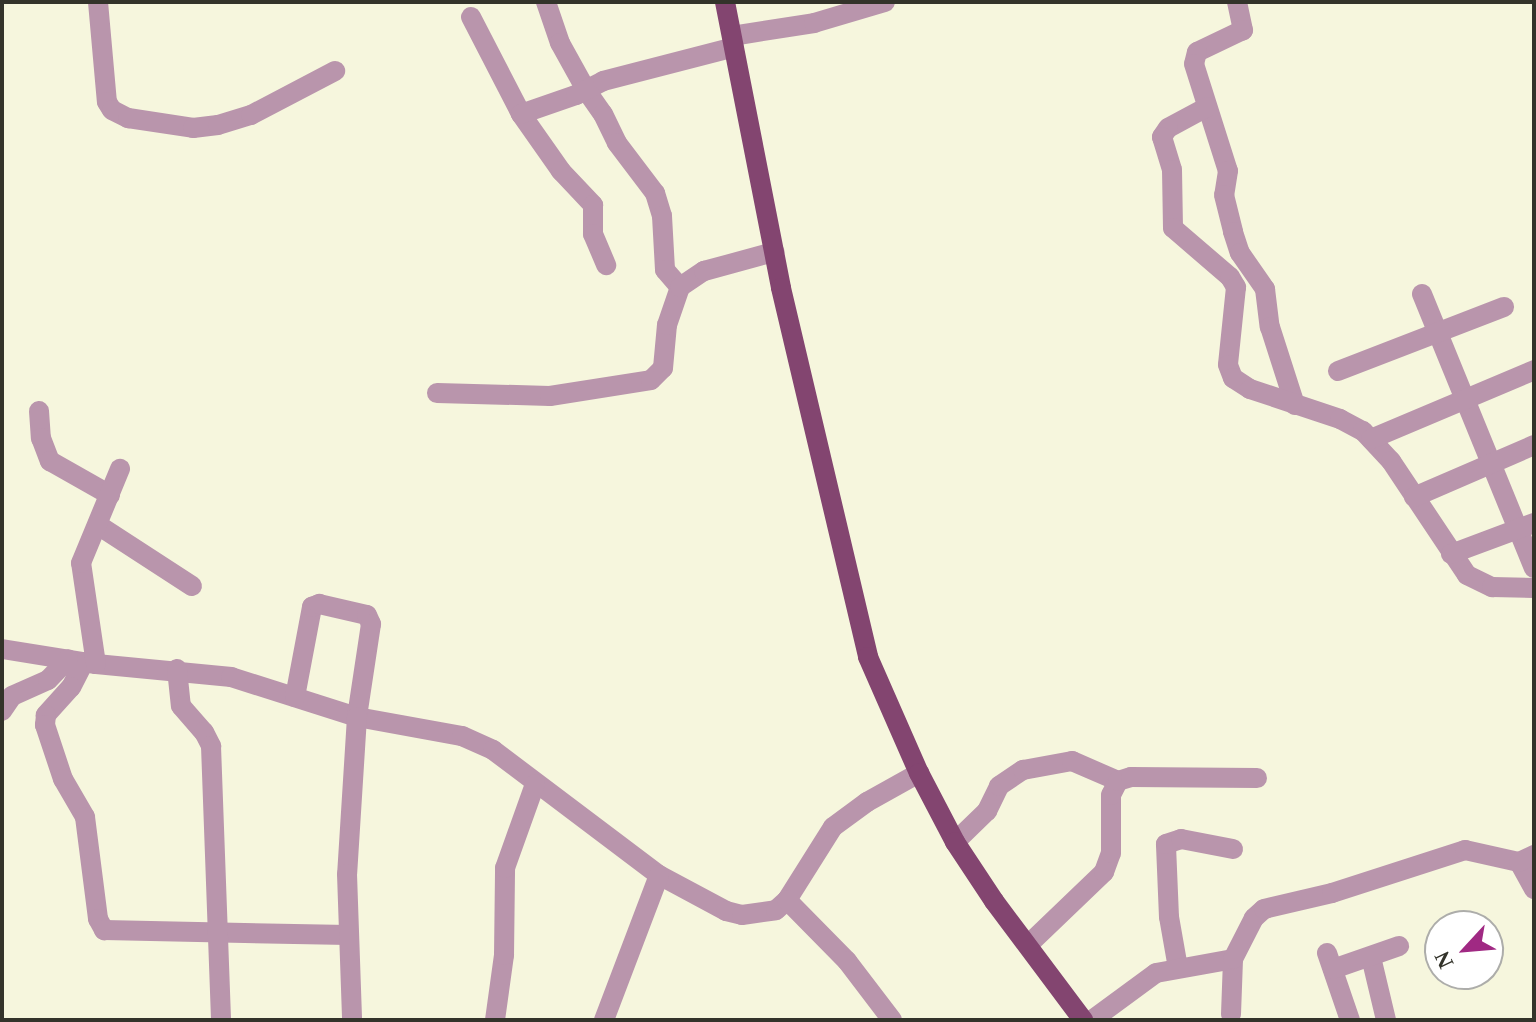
<!DOCTYPE html>
<html>
<head>
<meta charset="utf-8">
<style>
	body { margin:0 }
	#map { position:relative; width:1536px; height:1022px; overflow:hidden; background:#f6f6dd; font-family:Georgia,serif }
	div>[style] { position:absolute }
	[style*='--x'] { left:calc(var(--x)*1px); top:calc(var(--y)*1px); width:calc(var(--w)*1px); rotate:calc(var(--a)*1deg) }
	.minor>* { height:20px; margin:-10px; padding:0 10px; transform-origin:10px; border-radius:10px; background:#b995ac }
	.major>* { height:20px; margin:-10px; padding:0 10px; transform-origin:10px; border-radius:10px; background:#834570 }
	span { translate:-50% -50%; white-space:nowrap; text-align:center; line-height:1.15; -webkit-text-stroke:6px #fff; paint-order:stroke }
	.frame { position:absolute; inset:0; border:4px solid #33332a; pointer-events:none }
	.north { position:absolute; left:1424px; top:910px; width:80px; height:80px; box-sizing:border-box; background:#fff; border:2px solid #adadaa; border-radius:50%; rotate:244deg; font-size:22px; font-weight:700; line-height:32px; text-align:center; color:#33332a }
	.north::after { content:''; display:block; margin:auto; width:28px; height:36px; background:#a02983; clip-path:polygon(50% 0,100% 100%,50% 72%,0 100%) }
</style>
</head>
<body>
<div id="map">
	<div class="minor">
		<div style="--x:98;--y:2;--w:100;--a:84.9"></div>
		<div style="--x:107;--y:102;--w:9;--a:58"></div>
		<div style="--x:112;--y:110;--w:18;--a:27"></div>
		<div style="--x:128;--y:118;--w:66;--a:8.7"></div>
		<div style="--x:193;--y:128;--w:25;--a:-7"></div>
		<div style="--x:218;--y:125;--w:34;--a:-17"></div>
		<div style="--x:251;--y:115;--w:95;--a:-27.6"></div>
		<div style="--x:546;--y:2;--w:43;--a:71.1"></div>
		<div style="--x:560;--y:43;--w:54;--a:61"></div>
		<div style="--x:586;--y:90;--w:29;--a:55"></div>
		<div style="--x:603;--y:114;--w:32;--a:64"></div>
		<div style="--x:617;--y:143;--w:63;--a:52.8"></div>
		<div style="--x:655;--y:193;--w:24;--a:73"></div>
		<div style="--x:662;--y:216;--w:54;--a:86.8"></div>
		<div style="--x:665;--y:270;--w:23;--a:49"></div>
		<div style="--x:1237;--y:2;--w:29;--a:78"></div>
		<div style="--x:1243;--y:30;--w:51;--a:154.4"></div>
		<div style="--x:1197;--y:52;--w:12;--a:104"></div>
		<div style="--x:1194;--y:64;--w:112;--a:72.4"></div>
		<div style="--x:1228;--y:171;--w:24;--a:99"></div>
		<div style="--x:1224;--y:195;--w:38;--a:76"></div>
		<div style="--x:1233;--y:232;--w:22;--a:72"></div>
		<div style="--x:1240;--y:253;--w:44;--a:55.2"></div>
		<div style="--x:1265;--y:289;--w:38;--a:83"></div>
		<div style="--x:1270;--y:327;--w:82;--a:72.2"></div>
		<div style="--x:471;--y:17;--w:109;--a:62.7"></div>
		<div style="--x:521;--y:114;--w:70;--a:54.9"></div>
		<div style="--x:561;--y:171;--w:47;--a:46.7"></div>
		<div style="--x:593;--y:205;--w:29;--a:90"></div>
		<div style="--x:593;--y:234;--w:34;--a:67"></div>
		<div style="--x:732;--y:36;--w:83;--a:-9"></div>
		<div style="--x:814;--y:23;--w:74;--a:-16.5"></div>
		<div style="--x:1207;--y:107;--w:44;--a:151.7"></div>
		<div style="--x:1168;--y:128;--w:11;--a:124"></div>
		<div style="--x:1162;--y:137;--w:34;--a:73"></div>
		<div style="--x:1172;--y:170;--w:58;--a:89"></div>
		<div style="--x:1173;--y:228;--w:75;--a:40.7"></div>
		<div style="--x:1230;--y:277;--w:12;--a:59"></div>
		<div style="--x:1236;--y:287;--w:78;--a:95.9"></div>
		<div style="--x:1228;--y:365;--w:14;--a:69"></div>
		<div style="--x:1233;--y:378;--w:20;--a:33"></div>
		<div style="--x:1250;--y:389;--w:95;--a:18.4"></div>
		<div style="--x:1340;--y:419;--w:26;--a:28"></div>
		<div style="--x:1363;--y:431;--w:41;--a:47"></div>
		<div style="--x:1391;--y:461;--w:137;--a:56.3"></div>
		<div style="--x:1467;--y:575;--w:28;--a:26"></div>
		<div style="--x:1492;--y:587;--w:42;--a:1.4"></div>
		<div style="--x:521;--y:114;--w:58;--a:-19.1"></div>
		<div style="--x:576;--y:95;--w:30;--a:-27"></div>
		<div style="--x:603;--y:81;--w:135;--a:-14.5"></div>
		<div style="--x:1422;--y:294;--w:296;--a:67.8"></div>
		<div style="--x:1338;--y:371;--w:178;--a:-21.1"></div>
		<div style="--x:437;--y:393;--w:113;--a:1.5"></div>
		<div style="--x:550;--y:396;--w:102;--a:-9"></div>
		<div style="--x:651;--y:380;--w:17;--a:-45"></div>
		<div style="--x:663;--y:368;--w:43;--a:-84.7"></div>
		<div style="--x:667;--y:325;--w:40;--a:-71.1"></div>
		<div style="--x:680;--y:287;--w:29;--a:-34"></div>
		<div style="--x:704;--y:271;--w:73;--a:-15.2"></div>
		<div style="--x:39;--y:411;--w:27;--a:86"></div>
		<div style="--x:41;--y:438;--w:25;--a:69"></div>
		<div style="--x:50;--y:461;--w:69;--a:29.5"></div>
		<div style="--x:1371;--y:439;--w:177;--a:-22.9"></div>
		<div style="--x:1414;--y:497;--w:131;--a:-23.4"></div>
		<div style="--x:98;--y:525;--w:112;--a:33"></div>
		<div style="--x:1451;--y:554;--w:89;--a:-20.5"></div>
		<div style="--x:2;--y:649;--w:95;--a:9.1"></div>
		<div style="--x:96;--y:664;--w:136;--a:5.5"></div>
		<div style="--x:231;--y:677;--w:132;--a:17.6"></div>
		<div style="--x:357;--y:717;--w:107;--a:10.3"></div>
		<div style="--x:462;--y:736;--w:34;--a:24"></div>
		<div style="--x:493;--y:750;--w:208;--a:37"></div>
		<div style="--x:659;--y:875;--w:76;--a:28.2"></div>
		<div style="--x:726;--y:911;--w:16;--a:14"></div>
		<div style="--x:742;--y:915;--w:34;--a:-8"></div>
		<div style="--x:776;--y:910;--w:15;--a:-42"></div>
		<div style="--x:787;--y:900;--w:86;--a:-57.8"></div>
		<div style="--x:833;--y:827;--w:42;--a:-36.3"></div>
		<div style="--x:867;--y:802;--w:60;--a:-29.1"></div>
		<div style="--x:84;--y:662;--w:28;--a:117"></div>
		<div style="--x:71;--y:687;--w:38;--a:132"></div>
		<div style="--x:46;--y:715;--w:10;--a:96"></div>
		<div style="--x:45;--y:725;--w:57;--a:71.6"></div>
		<div style="--x:63;--y:779;--w:44;--a:59.9"></div>
		<div style="--x:85;--y:817;--w:103;--a:82.7"></div>
		<div style="--x:98;--y:919;--w:13;--a:61"></div>
		<div style="--x:104;--y:930;--w:244;--a:1.2"></div>
		<div style="--x:96;--y:664;--w:102;--a:-98.4"></div>
		<div style="--x:81;--y:563;--w:102;--a:-67.5"></div>
		<div style="--x:177;--y:669;--w:37;--a:84"></div>
		<div style="--x:181;--y:706;--w:35;--a:49"></div>
		<div style="--x:204;--y:732;--w:16;--a:63"></div>
		<div style="--x:211;--y:746;--w:274;--a:87.9"></div>
		<div style="--x:295;--y:697;--w:92;--a:-79.3"></div>
		<div style="--x:312;--y:607;--w:8;--a:-23"></div>
		<div style="--x:319;--y:604;--w:49;--a:12.9"></div>
		<div style="--x:367;--y:615;--w:10;--a:66"></div>
		<div style="--x:371;--y:624;--w:94;--a:98.6"></div>
		<div style="--x:357;--y:717;--w:157;--a:93.6"></div>
		<div style="--x:347;--y:874;--w:146;--a:88"></div>
		<div style="--x:2;--y:711;--w:18;--a:-56"></div>
		<div style="--x:12;--y:696;--w:39;--a:-24"></div>
		<div style="--x:48;--y:680;--w:29;--a:-46"></div>
		<div style="--x:955;--y:842;--w:45;--a:-44.1"></div>
		<div style="--x:987;--y:811;--w:28;--a:-64"></div>
		<div style="--x:999;--y:786;--w:29;--a:-34"></div>
		<div style="--x:1023;--y:770;--w:50;--a:-10.4"></div>
		<div style="--x:1072;--y:761;--w:50;--a:23.5"></div>
		<div style="--x:1519;--y:862;--w:31;--a:61"></div>
		<div style="--x:787;--y:900;--w:86;--a:45.5"></div>
		<div style="--x:847;--y:961;--w:74;--a:52.7"></div>
		<div style="--x:1029;--y:944;--w:104;--a:-43.8"></div>
		<div style="--x:1104;--y:872;--w:20;--a:-70"></div>
		<div style="--x:1111;--y:853;--w:58;--a:-90"></div>
		<div style="--x:1111;--y:795;--w:16;--a:-63"></div>
		<div style="--x:1118;--y:781;--w:14;--a:-17"></div>
		<div style="--x:1131;--y:777;--w:126;--a:0.5"></div>
		<div style="--x:1327;--y:953;--w:71;--a:71.1"></div>
		<div style="--x:1371;--y:957;--w:65;--a:76.6"></div>
		<div style="--x:1178;--y:968;--w:52;--a:-100"></div>
		<div style="--x:1169;--y:917;--w:73;--a:-92.4"></div>
		<div style="--x:1166;--y:844;--w:16;--a:-18"></div>
		<div style="--x:1181;--y:839;--w:53;--a:10.9"></div>
		<div style="--x:1333;--y:969;--w:70;--a:-19.2"></div>
		<div style="--x:1231;--y:1014;--w:55;--a:-87.9"></div>
		<div style="--x:495;--y:1020;--w:66;--a:-82.1"></div>
		<div style="--x:504;--y:955;--w:87;--a:-89.3"></div>
		<div style="--x:505;--y:868;--w:89;--a:-70.3"></div>
		<div style="--x:604;--y:1020;--w:155;--a:-69.2"></div>
		<div style="--x:1092;--y:1020;--w:79;--a:-36.3"></div>
		<div style="--x:1156;--y:973;--w:78;--a:-10.3"></div>
		<div style="--x:1233;--y:959;--w:46;--a:-62.9"></div>
		<div style="--x:1254;--y:918;--w:13;--a:-42"></div>
		<div style="--x:1264;--y:909;--w:70;--a:-13.2"></div>
		<div style="--x:1332;--y:893;--w:140;--a:-17.9"></div>
		<div style="--x:1465;--y:850;--w:55;--a:12.5"></div>
		<div style="--x:1519;--y:862;--w:17;--a:-25"></div>
	</div>
	<div class="major">
		<div style="--x:725;--y:2;--w:291;--a:78.9"></div>
		<div style="--x:781;--y:288;--w:379;--a:76.7"></div>
		<div style="--x:868;--y:657;--w:127;--a:66.3"></div>
		<div style="--x:919;--y:773;--w:78;--a:62.4"></div>
		<div style="--x:955;--y:842;--w:71;--a:56.5"></div>
		<div style="--x:994;--y:901;--w:149;--a:53.2"></div>
	</div>
	<div class="frame"></div>
	<div class="north">N</div>
</div>
</body>
</html>
